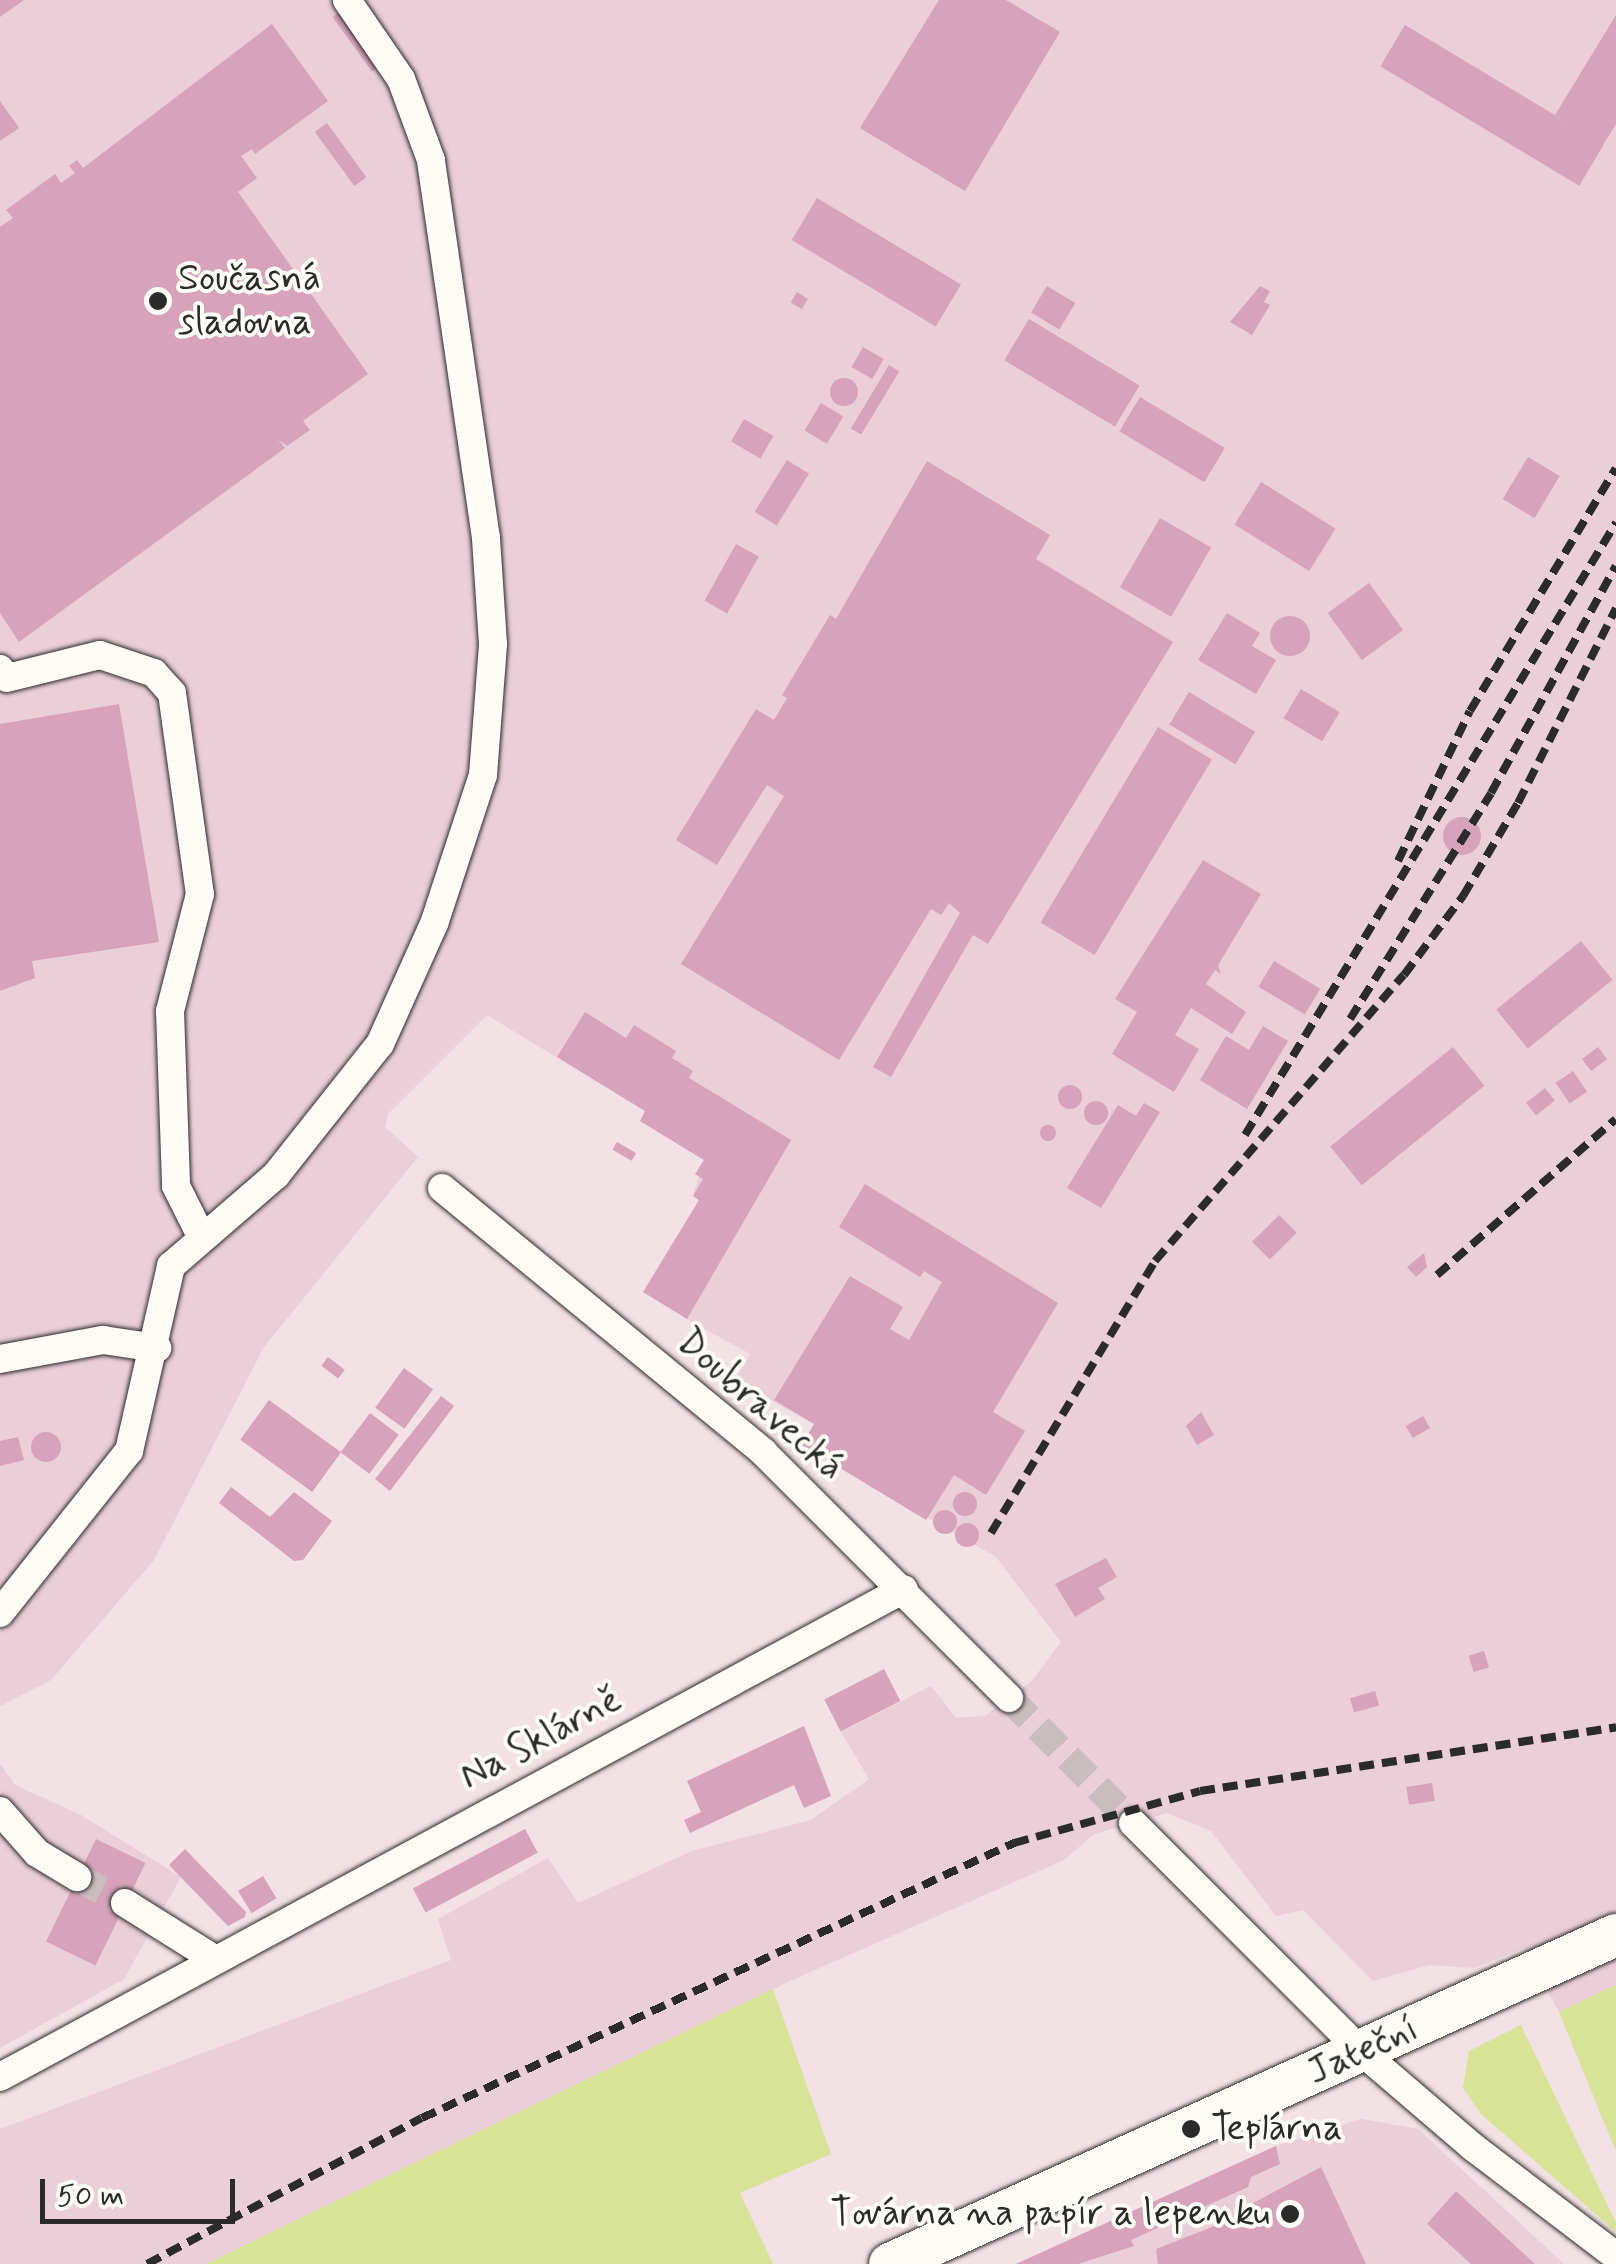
<!DOCTYPE html>
<html>
<head>
<meta charset="utf-8">
<style>
	body { margin:0 }
	#map { position:relative; width:1616px; height:2264px; overflow:hidden; background:#f2e1e5; font-family:Mynerve,sans-serif }
	div>[style] { position:absolute }
	[style*='--x'] { left:calc(var(--x)*1px); top:calc(var(--y)*1px); width:calc(var(--w)*1px); rotate:calc(var(--a)*1deg) }
	.built>* { inset:0; background:#eaced8 }
	.green>* { inset:0; background:#d7e396 }
	.building>* { inset:0; background:#d7a2ba; transform-origin:0 0 }
	.round { border-radius:50% }
	.street-tunnel>* { height:28px; margin-top:-14px; transform-origin:0; background:repeating-linear-gradient(90deg,#cabdc0 0 28px,transparent 0 42px) }
	.roads { filter:drop-shadow(0 0 2px #2b2b2b) drop-shadow(0 0 2px #2b2b2b) }
	.street>* { height:28px; margin:-14px; padding:0 14px; transform-origin:14px; border-radius:14px; background:#fdfcf7 }
	.primary>* { height:42px; margin:-21px; padding:0 21px; transform-origin:21px; border-radius:21px; background:#fdfcf7 }
	.rail>* { height:8px; margin-top:-4px; transform-origin:0; background:repeating-linear-gradient(90deg,#2b2b2b 0 15px,transparent 0 23px) }
	.dots>* { width:28px; height:28px; translate:-50% -50%; box-sizing:border-box; border:5px solid #fdfcf7; border-radius:50% }
	span { translate:-50% -50%; white-space:nowrap; text-align:center; line-height:1.15; -webkit-text-stroke:8px #fdfcf7; paint-order:stroke }
	.poi-label { font-size:38px; color:#2b2b2b }
	.left { translate:0 -50%; text-align:left }
	.right { translate:-100% -50%; text-align:right }
	.street-label { font-size:38px; color:#2b2b2b }
	.scale { position:absolute; left:40px; top:2179px; width:195px; height:45px; box-sizing:border-box; border:5px solid #2b2b2b; border-top:0; padding-left:12px; font-size:30px; line-height:35px; white-space:nowrap; color:#2b2b2b; -webkit-text-stroke:8px #fdfcf7; paint-order:stroke }
</style>
</head>
<body>
<div id="map">
	<div class="built">
		<div style="clip-path:polygon(0 0,1616px 0,1616px 2151px,1559px 2012px,1524px 1948px,1474px 1968px,1429px 1965px,1373px 1981px,1303px 1910px,1276px 1916px,1211px 1831px,1167px 1813px,1094px 1834px,1064px 1860px,788px 1982px,206px 2264px,0 2264px,0 2129px,451px 1960px,438px 1919px,548px 1858px,578px 1903px,692px 1851px,811px 1820px,869px 1779px,841px 1732px,931px 1686px,956px 1718px,985px 1716px,1031px 1682px,1061px 1642px,996px 1557px,802px 1445px,814px 1424px,735px 1380px,750px 1354px,687px 1319px,699px 1201px,693px 1196px,704px 1160px,640px 1121px,645px 1111px,487px 1015px,388px 1114px,385px 1127px,418px 1157px,264px 1347px,154px 1560px,51px 1680px,0 1706px)"></div>
		<div style="clip-path:polygon(0 1764px,15px 1785px,81px 1815px,181px 1877px,124px 1979px,0 2048px)"></div>
		<div style="clip-path:polygon(1361px 2119px,1418px 2129px,1564px 2264px,1016px 2264px,1276px 2146px)"></div>
	</div>
	<div class="green">
		<div style="clip-path:polygon(1616px 1985px,1616px 2151px,1559px 2012px)"></div>
		<div style="clip-path:polygon(773px 1989px,831px 2154px,740px 2193px,773px 2264px,206px 2264px)"></div>
		<div style="clip-path:polygon(1521px 2025px,1616px 2223px,1616px 2232px,1481px 2114px,1463px 2088px,1469px 2051px)"></div>
	</div>
	<div class="building">
		<div style="clip-path:polygon(0 0,24px 0,0 17px)"></div>
		<div style="clip-path:polygon(939px 0,1006px 0,1060px 32px,965px 191px,860px 128px)"></div>
		<div style="left:344px;top:9px;width:67px;height:14px;rotate:54deg"></div>
		<div style="clip-path:polygon(1616px 15px,1616px 124px,1603px 145px,1555px 115px)"></div>
		<div style="clip-path:polygon(272px 24px,328px 101px,255px 154px,252px 149px,241px 156px,257px 178px,238px 192px,368px 374px,303px 421px,310px 430px,287px 446px,278px 439px,285px 448px,19px 642px,0 613px,0 227px,13px 218px,6px 210px,55px 174px,61px 183px,75px 173px,69px 166px,77px 160px,83px 168px)"></div>
		<div style="left:1405px;top:25px;width:232px;height:48px;rotate:31deg"></div>
		<div style="clip-path:polygon(0 101px,19px 128px,0 141px)"></div>
		<div style="left:327px;top:123px;width:67px;height:15px;rotate:54deg"></div>
		<div style="left:817px;top:198px;width:168px;height:49px;rotate:31deg"></div>
		<div style="left:1047px;top:286px;width:33px;height:31px;rotate:31deg"></div>
		<div style="clip-path:polygon(1260px 286px,1270px 291px,1264px 302px,1270px 305px,1252px 335px,1230px 322px)"></div>
		<div style="left:797px;top:292px;width:13px;height:12px;rotate:32deg"></div>
		<div style="left:1029px;top:319px;width:129px;height:48px;rotate:31deg"></div>
		<div style="left:863px;top:347px;width:24px;height:23px;rotate:30deg"></div>
		<div style="left:889px;top:365px;width:12px;height:74px;rotate:31deg"></div>
		<div class="round" style="left:830px;top:378px;width:28px;height:28px"></div>
		<div style="left:1140px;top:397px;width:99px;height:40px;rotate:31deg"></div>
		<div style="left:821px;top:403px;width:26px;height:32px;rotate:31deg"></div>
		<div style="left:744px;top:419px;width:34px;height:26px;rotate:30deg"></div>
		<div style="left:1528px;top:457px;width:37px;height:49px;rotate:31deg"></div>
		<div style="left:787px;top:460px;width:26px;height:61px;rotate:32deg"></div>
		<div style="clip-path:polygon(927px 461px,1050px 535px,1036px 559px,1173px 642px,988px 944px,973px 935px,891px 1077px,873px 1067px,960px 913px,949px 903px,941px 915px,931px 909px,839px 1060px,681px 964px,784px 796px,767px 785px,717px 865px,676px 840px,756px 709px,774px 720px,787px 698px,782px 695px,830px 615px,836px 619px)"></div>
		<div style="left:1261px;top:482px;width:88px;height:50px;rotate:32deg"></div>
		<div style="left:1160px;top:518px;width:59px;height:80px;rotate:30deg"></div>
		<div style="left:736px;top:544px;width:26px;height:65px;rotate:29deg"></div>
		<div style="left:1369px;top:583px;width:58px;height:51px;rotate:54deg"></div>
		<div style="clip-path:polygon(1227px 613px,1260px 633px,1252px 646px,1276px 660px,1256px 694px,1198px 660px)"></div>
		<div class="round" style="left:1270px;top:616px;width:40px;height:40px"></div>
		<div style="left:1301px;top:689px;width:45px;height:34px;rotate:31deg"></div>
		<div style="left:1189px;top:692px;width:77px;height:38px;rotate:31deg"></div>
		<div style="clip-path:polygon(119px 704px,159px 942px,32px 961px,35px 978px,0 991px,0 724px)"></div>
		<div style="left:1158px;top:727px;width:63px;height:228px;rotate:31deg"></div>
		<div class="round" style="left:1443px;top:817px;width:38px;height:38px"></div>
		<div style="clip-path:polygon(1203px 860px,1261px 894px,1218px 965px,1221px 974px,1215px 970px,1206px 984px,1246px 1012px,1232px 1034px,1191px 1008px,1175px 1035px,1199px 1049px,1174px 1092px,1112px 1054px,1137px 1012px,1115px 999px)"></div>
		<div style="left:1581px;top:941px;width:50px;height:109px;rotate:51deg"></div>
		<div style="left:1274px;top:961px;width:54px;height:30px;rotate:31deg"></div>
		<div style="clip-path:polygon(585px 1012px,626px 1038px,634px 1025px,676px 1051px,672px 1058px,693px 1071px,689px 1078px,791px 1140px,687px 1319px,643px 1292px,699px 1200px,693px 1196px,703px 1179px,695px 1174px,704px 1160px,640px 1121px,645px 1111px,557px 1057px)"></div>
		<div style="clip-path:polygon(1263px 1026px,1288px 1041px,1247px 1109px,1200px 1080px,1226px 1036px,1249px 1050px)"></div>
		<div style="left:1453px;top:1047px;width:50px;height:158px;rotate:51deg"></div>
		<div style="left:1598px;top:1047px;width:15px;height:20px;rotate:53deg"></div>
		<div style="left:1573px;top:1071px;width:25px;height:21px;rotate:56deg"></div>
		<div class="round" style="left:1058px;top:1085px;width:24px;height:24px"></div>
		<div style="left:1545px;top:1088px;width:16px;height:24px;rotate:52deg"></div>
		<div class="round" style="left:1084px;top:1101px;width:24px;height:24px"></div>
		<div style="clip-path:polygon(1144px 1103px,1160px 1112px,1101px 1208px,1067px 1188px,1118px 1105px,1136px 1116px)"></div>
		<div class="round" style="left:1040px;top:1125px;width:16px;height:16px"></div>
		<div style="left:617px;top:1142px;width:22px;height:9px;rotate:30deg"></div>
		<div style="clip-path:polygon(865px 1184px,1058px 1303px,993px 1412px,1025px 1431px,986px 1495px,954px 1475px,926px 1520px,802px 1445px,814px 1424px,774px 1400px,850px 1276px,903px 1307px,890px 1329px,909px 1340px,942px 1282px,924px 1271px,920px 1277px,839px 1227px)"></div>
		<div style="left:1279px;top:1215px;width:25px;height:38px;rotate:45deg"></div>
		<div style="clip-path:polygon(1424px 1253px,1427px 1267px,1416px 1277px,1407px 1267px)"></div>
		<div style="left:328px;top:1357px;width:21px;height:11px;rotate:37deg"></div>
		<div style="left:404px;top:1368px;width:36px;height:49px;rotate:36deg"></div>
		<div style="clip-path:polygon(441px 1396px,454px 1406px,390px 1491px,375px 1479px)"></div>
		<div style="left:269px;top:1400px;width:89px;height:49px;rotate:36deg"></div>
		<div style="clip-path:polygon(1201px 1412px,1214px 1435px,1197px 1445px,1186px 1426px)"></div>
		<div style="left:370px;top:1413px;width:36px;height:49px;rotate:37deg"></div>
		<div style="left:1423px;top:1416px;width:14px;height:20px;rotate:60deg"></div>
		<div class="round" style="left:31px;top:1432px;width:30px;height:30px"></div>
		<div style="clip-path:polygon(18px 1437px,24px 1460px,0 1466px,0 1441px)"></div>
		<div style="clip-path:polygon(231px 1487px,270px 1517px,294px 1492px,332px 1521px,303px 1560px,294px 1561px,219px 1503px)"></div>
		<div class="round" style="left:953px;top:1492px;width:24px;height:24px"></div>
		<div class="round" style="left:933px;top:1510px;width:24px;height:24px"></div>
		<div class="round" style="left:955px;top:1523px;width:24px;height:24px"></div>
		<div style="clip-path:polygon(1106px 1558px,1117px 1577px,1098px 1588px,1105px 1599px,1075px 1617px,1055px 1584px)"></div>
		<div style="left:1484px;top:1651px;width:17px;height:16px;rotate:73deg"></div>
		<div style="left:884px;top:1669px;width:36px;height:67px;rotate:63deg"></div>
		<div style="left:1375px;top:1691px;width:15px;height:26px;rotate:74deg"></div>
		<div style="clip-path:polygon(804px 1726px,831px 1796px,804px 1808px,794px 1785px,690px 1833px,684px 1820px,701px 1812px,687px 1781px)"></div>
		<div style="left:1432px;top:1783px;width:18px;height:26px;rotate:81deg"></div>
		<div style="left:525px;top:1829px;width:27px;height:127px;rotate:62deg"></div>
		<div style="left:96px;top:1839px;width:55px;height:114px;rotate:26deg"></div>
		<div style="clip-path:polygon(185px 1849px,246px 1912px,245px 1917px,228px 1926px,169px 1865px)"></div>
		<div style="left:263px;top:1876px;width:26px;height:29px;rotate:59deg"></div>
		<div style="clip-path:polygon(1276px 2146px,1280px 2164px,1251px 2177px,1248px 2187px,1131px 2240px,1134px 2246px,1078px 2264px,1016px 2264px)"></div>
		<div style="clip-path:polygon(1321px 2167px,1366px 2264px,1158px 2264px,1156px 2249px,1235px 2218px,1238px 2211px)"></div>
		<div style="clip-path:polygon(1456px 2191px,1535px 2264px,1471px 2264px,1427px 2224px)"></div>
	</div>
	<div class="street-tunnel">
		<div style="--x:1009;--y:1698;--w:176;--a:45.2"></div>
		<div style="--x:77;--y:1877;--w:55;--a:28.4"></div>
	</div>
	<div class="roads">
		<div class="street">
			<div style="--x:0;--y:669;--w:11;--a:52"></div>
			<div style="--x:7;--y:678;--w:96;--a:-13.9"></div>
			<div style="--x:100;--y:655;--w:57;--a:18.4"></div>
			<div style="--x:154;--y:673;--w:27;--a:48"></div>
			<div style="--x:172;--y:693;--w:203;--a:82.1"></div>
			<div style="--x:200;--y:894;--w:121;--a:104.4"></div>
			<div style="--x:170;--y:1011;--w:175;--a:88"></div>
			<div style="--x:176;--y:1186;--w:54;--a:63.4"></div>
			<div style="--x:442;--y:1188;--w:416;--a:39.4"></div>
			<div style="--x:763;--y:1452;--w:348;--a:45"></div>
			<div style="--x:0;--y:1359;--w:105;--a:-10.5"></div>
			<div style="--x:103;--y:1340;--w:55;--a:8.4"></div>
			<div style="--x:0;--y:1613;--w:207;--a:-51.5"></div>
			<div style="--x:129;--y:1451;--w:190;--a:-77.2"></div>
			<div style="--x:171;--y:1266;--w:139;--a:-40.9"></div>
			<div style="--x:276;--y:1175;--w:167;--a:-51.6"></div>
			<div style="--x:380;--y:1044;--w:132;--a:-65.8"></div>
			<div style="--x:434;--y:924;--w:157;--a:-71.8"></div>
			<div style="--x:483;--y:775;--w:131;--a:-85.6"></div>
			<div style="--x:493;--y:644;--w:106;--a:-93.8"></div>
			<div style="--x:486;--y:538;--w:382;--a:-98.3"></div>
			<div style="--x:431;--y:160;--w:86;--a:-110.3"></div>
			<div style="--x:401;--y:79;--w:96;--a:-124.4"></div>
			<div style="--x:0;--y:1811;--w:56;--a:48.6"></div>
			<div style="--x:37;--y:1853;--w:47;--a:31"></div>
			<div style="--x:1133;--y:1823;--w:324;--a:45"></div>
			<div style="--x:1362;--y:2052;--w:146;--a:40.6"></div>
			<div style="--x:1473;--y:2147;--w:180;--a:37.3"></div>
			<div style="--x:125;--y:1903;--w:107;--a:32.1"></div>
			<div style="--x:0;--y:2077;--w:1027;--a:-28.36"></div>
		</div>
		<div class="primary">
			<div style="--x:890;--y:2264;--w:797;--a:-24.38"></div>
		</div>
	</div>
	<div class="rail">
		<div style="--x:1398;--y:861;--w:166;--a:-64.4"></div>
		<div style="--x:1470;--y:711;--w:283;--a:-59"></div>
		<div style="--x:1350;--y:1019;--w:266;--a:-58"></div>
		<div style="--x:1491;--y:793;--w:259;--a:-61.2"></div>
		<div style="--x:1245;--y:1135;--w:716;--a:-58.78"></div>
		<div style="--x:1437;--y:1275;--w:237;--a:-41.1"></div>
		<div style="--x:991;--y:1533;--w:318;--a:-58.9"></div>
		<div style="--x:1155;--y:1261;--w:379;--a:-49"></div>
		<div style="--x:1404;--y:975;--w:99;--a:-53.2"></div>
		<div style="--x:1463;--y:896;--w:108;--a:-59.4"></div>
		<div style="--x:1518;--y:803;--w:218;--a:-63.3"></div>
		<div style="--x:147;--y:2264;--w:311;--a:-28"></div>
		<div style="--x:422;--y:2118;--w:653;--a:-24.92"></div>
		<div style="--x:1014;--y:1843;--w:193;--a:-15.6"></div>
		<div style="--x:1200;--y:1791;--w:421;--a:-8.7"></div>
	</div>
	<div class="dots">
		<div style="left:158px;top:301px;background:#2b2b2b"></div>
		<div style="left:1191px;top:2129px;background:#2b2b2b"></div>
		<div style="left:1290px;top:2214px;background:#2b2b2b"></div>
	</div>
	<div class="poi-label">
		<span class="left" style="left:178px;top:301px">Současná<br>sladovna</span>
		<span class="left" style="left:1211px;top:2129px">Teplárna</span>
		<span class="right" style="left:1270px;top:2214px">Továrna na papír a lepenku</span>
	</div>
	<div class="street-label">
		<span style="left:760px;top:1405px;rotate:41deg">Doubravecká</span>
		<span style="left:541px;top:1739px;rotate:-28deg">Na Sklárně</span>
		<span style="left:1363px;top:2051px;rotate:-24deg">Jateční</span>
	</div>
	<div class="scale">50 m</div>
</div>
</body>
</html>
